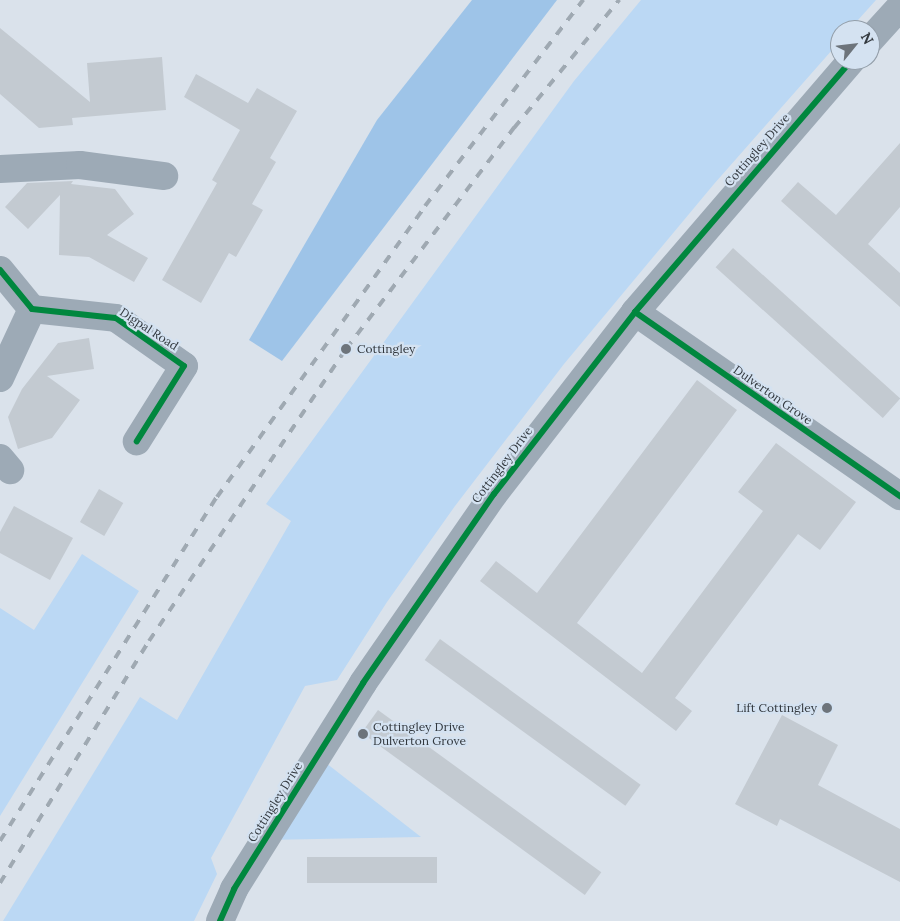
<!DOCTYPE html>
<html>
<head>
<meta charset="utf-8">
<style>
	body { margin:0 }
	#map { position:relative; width:900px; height:921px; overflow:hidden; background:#dae2eb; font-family:Lora,serif }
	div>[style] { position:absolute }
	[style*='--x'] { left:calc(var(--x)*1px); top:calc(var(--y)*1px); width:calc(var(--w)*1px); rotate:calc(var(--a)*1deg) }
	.green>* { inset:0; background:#bbd8f4 }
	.forest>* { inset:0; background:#9ec4e8 }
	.building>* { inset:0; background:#c3cad1; transform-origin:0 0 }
	.minor>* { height:28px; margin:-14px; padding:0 14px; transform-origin:14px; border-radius:14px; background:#9daab6 }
	.rail>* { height:4px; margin-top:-2px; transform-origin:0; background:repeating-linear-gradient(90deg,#9fa9b2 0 9px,transparent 0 18px) }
	.cycleway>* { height:6px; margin:-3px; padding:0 3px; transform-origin:3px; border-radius:3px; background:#00873e }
	.dots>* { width:14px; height:14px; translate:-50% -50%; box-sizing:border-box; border:2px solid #d4e2f1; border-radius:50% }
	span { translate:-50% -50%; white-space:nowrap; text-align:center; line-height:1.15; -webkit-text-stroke:4.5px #d4e2f1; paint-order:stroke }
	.street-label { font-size:12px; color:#32383e }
	.poi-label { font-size:12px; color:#32383e }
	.left { translate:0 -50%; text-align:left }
	.right { translate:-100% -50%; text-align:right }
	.north { position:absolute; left:830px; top:20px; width:50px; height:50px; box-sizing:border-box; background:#d4e2f1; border:1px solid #939ea9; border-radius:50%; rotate:61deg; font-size:14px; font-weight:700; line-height:20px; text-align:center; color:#32383e }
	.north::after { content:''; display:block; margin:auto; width:18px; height:22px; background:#6d747b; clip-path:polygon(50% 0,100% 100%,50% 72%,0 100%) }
</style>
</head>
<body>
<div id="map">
	<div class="green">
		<div style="clip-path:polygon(641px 0,876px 0,849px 30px,840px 30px,840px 41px,714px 184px,564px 364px,455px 506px,387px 602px,337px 680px,305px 686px,211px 858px,217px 874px,194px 921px,3px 921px,140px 697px,177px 720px,291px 521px,266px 504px,574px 81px)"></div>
		<div style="clip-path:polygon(82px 554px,139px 591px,0 816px,0 608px,34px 630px)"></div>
		<div style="clip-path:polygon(317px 756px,421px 837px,265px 840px)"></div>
	</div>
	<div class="forest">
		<div style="clip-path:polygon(472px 0,557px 0,282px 361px,249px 340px,377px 120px)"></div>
	</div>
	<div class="building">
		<div style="clip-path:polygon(0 28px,90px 102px,87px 63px,162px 57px,166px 110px,72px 118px,73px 125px,39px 128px,0 94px)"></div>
		<div style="clip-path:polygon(196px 74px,248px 103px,257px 88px,297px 111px,270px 158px,276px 162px,252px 204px,263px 210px,236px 257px,229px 253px,201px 303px,162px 280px,217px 183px,212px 180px,240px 130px,184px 97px)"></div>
		<div style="clip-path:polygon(900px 143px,900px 207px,868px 244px,900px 273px,900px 307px,781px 201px,798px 182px,836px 215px)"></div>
		<div style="clip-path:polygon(73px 181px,71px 184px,115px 189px,134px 214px,107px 235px,148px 258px,134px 282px,89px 257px,59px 255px,60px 195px,28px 229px,5px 207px,27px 183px)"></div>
		<div style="left:733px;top:248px;width:225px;height:26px;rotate:42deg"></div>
		<div style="clip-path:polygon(89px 338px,94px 369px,47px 376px,80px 400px,52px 438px,18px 449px,8px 417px,22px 389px,58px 343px)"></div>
		<div style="clip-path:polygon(697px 380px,737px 410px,577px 623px,642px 673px,763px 511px,738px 492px,776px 443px,856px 502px,820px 550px,798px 534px,675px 698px,692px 711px,676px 731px,480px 581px,496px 561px,537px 593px)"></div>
		<div style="left:99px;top:489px;width:28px;height:38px;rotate:30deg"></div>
		<div style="clip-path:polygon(14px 506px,73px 538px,50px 580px,0 553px,0 532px)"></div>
		<div style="left:440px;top:639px;width:248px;height:26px;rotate:36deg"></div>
		<div style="left:378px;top:710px;width:276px;height:28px;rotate:36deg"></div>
		<div style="clip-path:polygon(782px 715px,838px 745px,818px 785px,900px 829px,900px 882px,780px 819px,777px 826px,735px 804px)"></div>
		<div style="left:307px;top:857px;width:130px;height:26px"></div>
	</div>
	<div class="minor">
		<div style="--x:870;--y:40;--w:45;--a:-47.7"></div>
		<div style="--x:0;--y:169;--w:80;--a:-2.9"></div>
		<div style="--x:80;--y:165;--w:85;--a:7.5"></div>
		<div style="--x:0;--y:270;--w:50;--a:50.6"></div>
		<div style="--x:32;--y:309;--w:84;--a:6.1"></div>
		<div style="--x:116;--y:318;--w:83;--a:35.2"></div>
		<div style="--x:184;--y:366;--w:89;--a:122.1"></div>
		<div style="--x:635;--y:312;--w:323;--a:34.8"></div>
		<div style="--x:0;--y:378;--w:76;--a:-65.1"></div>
		<div style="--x:0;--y:458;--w:16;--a:50"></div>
		<div style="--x:220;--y:921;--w:35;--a:-66"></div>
		<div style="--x:234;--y:889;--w:243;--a:-57.9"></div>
		<div style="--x:363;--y:683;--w:230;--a:-55.3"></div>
		<div style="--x:494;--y:494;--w:230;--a:-52.2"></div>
		<div style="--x:635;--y:312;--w:333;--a:-49.3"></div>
	</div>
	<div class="rail">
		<div style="--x:0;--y:841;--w:407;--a:-57.8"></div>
		<div style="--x:217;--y:497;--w:358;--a:-54.4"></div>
		<div style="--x:425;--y:206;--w:260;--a:-52.5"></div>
		<div style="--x:0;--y:883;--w:284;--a:-58.4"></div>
		<div style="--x:149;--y:641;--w:352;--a:-56"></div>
		<div style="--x:346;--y:349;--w:278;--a:-52.8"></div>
		<div style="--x:514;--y:128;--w:166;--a:-50.6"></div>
	</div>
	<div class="cycleway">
		<div style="--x:0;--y:270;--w:50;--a:50.6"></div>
		<div style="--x:32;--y:309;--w:84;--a:6.1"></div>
		<div style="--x:116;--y:318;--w:83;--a:35.2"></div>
		<div style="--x:184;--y:366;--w:89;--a:122.1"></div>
		<div style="--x:635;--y:312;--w:323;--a:34.8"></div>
		<div style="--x:220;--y:921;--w:35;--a:-66"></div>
		<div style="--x:234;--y:889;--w:243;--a:-57.9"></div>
		<div style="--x:363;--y:683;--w:230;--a:-55.3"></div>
		<div style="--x:494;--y:494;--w:230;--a:-52.2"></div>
		<div style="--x:635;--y:312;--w:333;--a:-49.3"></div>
	</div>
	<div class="dots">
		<div style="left:346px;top:349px;background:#6d747b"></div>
		<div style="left:827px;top:708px;background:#6d747b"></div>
		<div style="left:363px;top:734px;background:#6d747b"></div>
	</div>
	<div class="street-label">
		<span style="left:757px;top:150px;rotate:-49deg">Cottingley Drive</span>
		<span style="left:149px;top:329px;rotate:33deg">Digpal Road</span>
		<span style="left:773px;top:395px;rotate:35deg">Dulverton Grove</span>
		<span style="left:502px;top:465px;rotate:-53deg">Cottingley Drive</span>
		<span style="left:275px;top:802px;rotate:-58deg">Cottingley Drive</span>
	</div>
	<div class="poi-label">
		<span class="left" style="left:357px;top:349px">Cottingley</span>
		<span class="right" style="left:817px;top:708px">Lift Cottingley</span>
		<span class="left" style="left:373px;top:734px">Cottingley Drive<br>Dulverton Grove</span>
	</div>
	<div class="north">N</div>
</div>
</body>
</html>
